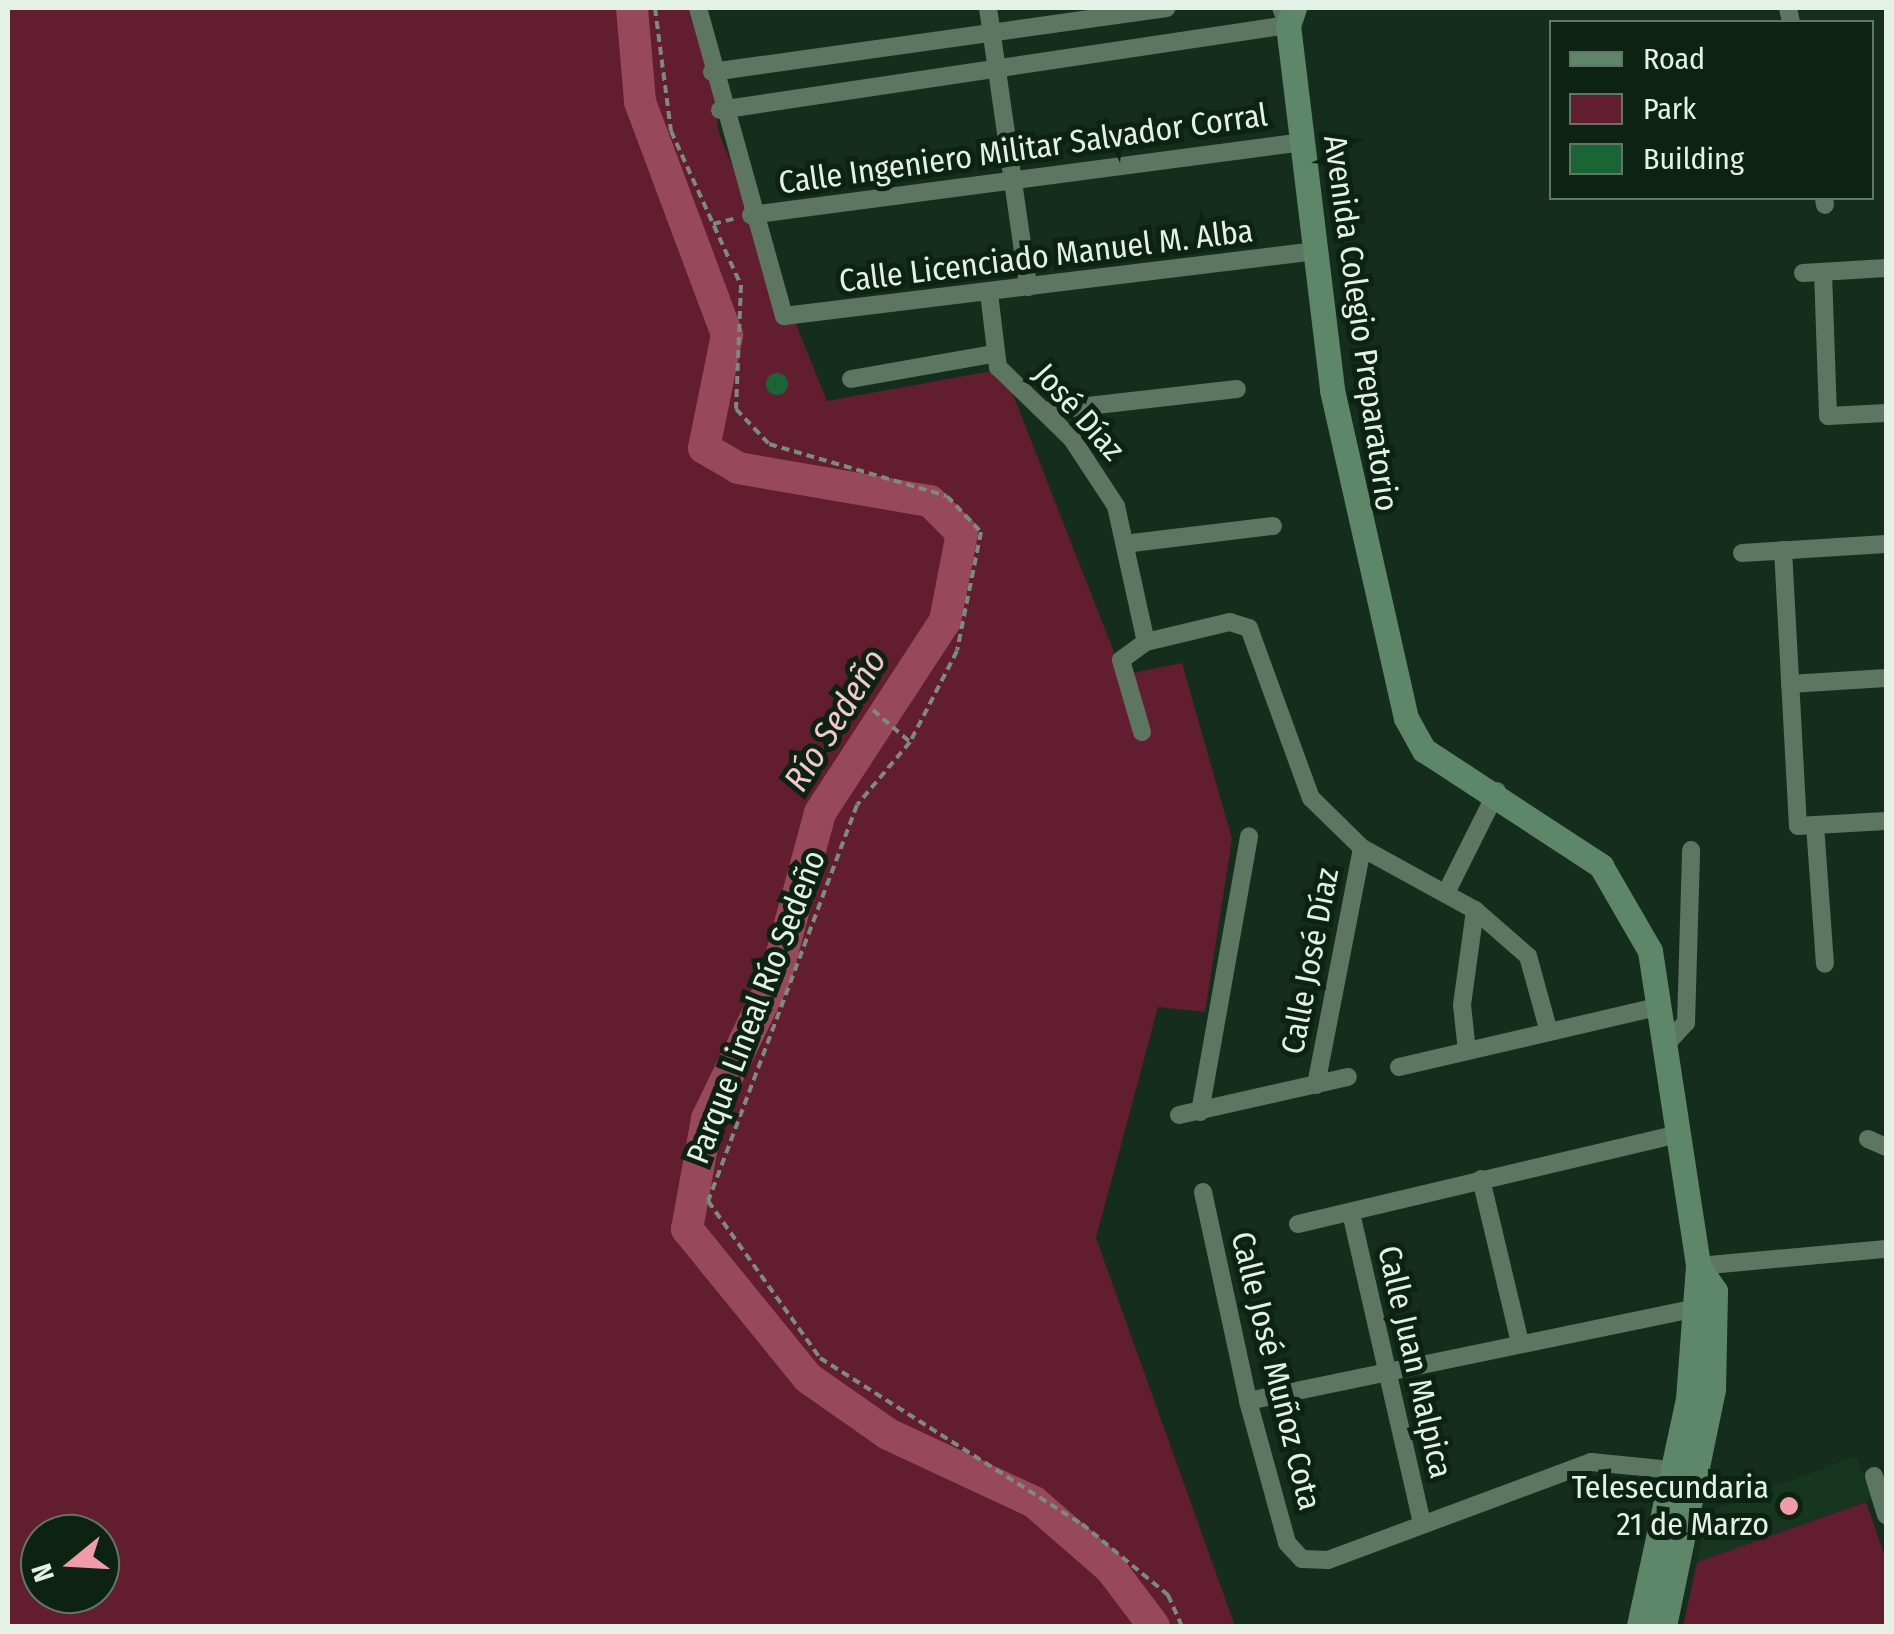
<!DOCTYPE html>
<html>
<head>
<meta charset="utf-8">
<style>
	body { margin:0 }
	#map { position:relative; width:1894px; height:1634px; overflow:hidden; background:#152d1c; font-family:"Fira Sans Condensed",sans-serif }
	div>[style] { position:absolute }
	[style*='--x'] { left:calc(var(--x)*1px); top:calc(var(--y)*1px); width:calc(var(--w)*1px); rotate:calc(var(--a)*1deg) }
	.built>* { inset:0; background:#173620 }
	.green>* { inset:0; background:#621d30 }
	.river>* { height:32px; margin:-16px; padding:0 16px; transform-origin:16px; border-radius:16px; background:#97495b }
	.building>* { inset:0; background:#1a6536 }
	.round { border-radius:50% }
	.path>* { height:4px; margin-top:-2px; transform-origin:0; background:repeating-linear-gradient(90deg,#798c7e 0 8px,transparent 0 13px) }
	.street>* { height:18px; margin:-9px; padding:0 9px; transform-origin:9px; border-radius:9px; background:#5c7662 }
	.secondary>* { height:25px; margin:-12.5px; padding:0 12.5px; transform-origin:12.5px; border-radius:12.5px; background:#5e8668 }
	.dots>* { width:28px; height:28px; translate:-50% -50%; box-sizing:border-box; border:5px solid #0c2313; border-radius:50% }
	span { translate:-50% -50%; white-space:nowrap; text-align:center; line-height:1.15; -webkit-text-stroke:10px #0c2313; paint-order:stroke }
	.street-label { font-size:32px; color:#e3f1e6 }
	.poi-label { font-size:32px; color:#e3f1e6 }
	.right { translate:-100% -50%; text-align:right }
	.water-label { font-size:35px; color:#f5c6ce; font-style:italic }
	.frame { position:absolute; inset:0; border:10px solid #e3f1e6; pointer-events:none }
	.legend { position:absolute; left:1549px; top:20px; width:325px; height:180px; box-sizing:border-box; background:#0c2313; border:2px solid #627567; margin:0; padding:12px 18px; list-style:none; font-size:30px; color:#e3f1e6 }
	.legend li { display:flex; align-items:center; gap:20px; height:50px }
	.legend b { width:50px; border:2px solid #627567 }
	.north { position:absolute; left:20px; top:1514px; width:100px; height:100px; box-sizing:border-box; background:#0c2313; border:2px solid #627567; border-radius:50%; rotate:252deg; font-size:28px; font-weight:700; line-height:40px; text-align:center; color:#e3f1e6 }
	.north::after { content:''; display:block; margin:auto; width:35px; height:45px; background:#f39aab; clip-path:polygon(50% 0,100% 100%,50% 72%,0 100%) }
</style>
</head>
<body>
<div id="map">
	<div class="built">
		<div style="clip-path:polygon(1856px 1456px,1873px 1499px,1697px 1562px,1707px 1512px)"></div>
	</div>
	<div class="green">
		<div style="clip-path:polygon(evenodd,8px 8px,701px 8px,719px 133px,827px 401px,1003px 369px,1123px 675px,1182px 663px,1232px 839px,1205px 1012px,1158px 1007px,1096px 1238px,1235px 1626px,8px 1626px,8px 8px,40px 1534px,100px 1534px,100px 1594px,40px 1594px,40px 1534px)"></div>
		<div style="clip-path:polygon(1866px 1502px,1886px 1559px,1886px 1626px,1683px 1626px,1697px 1562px)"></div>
	</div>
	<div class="river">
		<div style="--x:632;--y:8;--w:94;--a:85.1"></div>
		<div style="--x:640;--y:102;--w:249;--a:69.5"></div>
		<div style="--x:727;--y:335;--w:115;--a:101.5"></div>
		<div style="--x:704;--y:448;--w:39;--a:30"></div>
		<div style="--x:738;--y:468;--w:195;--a:9.8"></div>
		<div style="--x:930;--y:501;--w:45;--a:45"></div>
		<div style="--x:962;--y:533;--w:90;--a:100.9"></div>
		<div style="--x:945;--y:621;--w:229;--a:123.1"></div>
		<div style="--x:820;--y:813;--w:169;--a:105.1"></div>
		<div style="--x:776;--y:976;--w:159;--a:115.8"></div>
		<div style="--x:707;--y:1119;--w:112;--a:100.3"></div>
		<div style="--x:687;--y:1229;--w:192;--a:50.9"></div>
		<div style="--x:808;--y:1378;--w:98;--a:35"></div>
		<div style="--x:888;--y:1434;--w:161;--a:25"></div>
		<div style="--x:1034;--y:1502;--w:102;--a:41"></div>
		<div style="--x:1111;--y:1569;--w:71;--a:53"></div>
	</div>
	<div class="building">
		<div class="round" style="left:766px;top:373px;width:22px;height:22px"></div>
	</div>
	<div class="path">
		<div style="--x:655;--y:8;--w:124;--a:82.6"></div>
		<div style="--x:671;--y:131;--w:169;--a:65.6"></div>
		<div style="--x:741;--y:285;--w:124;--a:92.3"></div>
		<div style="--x:736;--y:409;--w:48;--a:46.7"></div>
		<div style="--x:769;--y:444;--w:185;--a:16.3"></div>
		<div style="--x:947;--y:496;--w:50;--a:46.6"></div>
		<div style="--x:981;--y:532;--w:121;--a:101.4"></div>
		<div style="--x:957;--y:651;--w:102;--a:117.3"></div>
		<div style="--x:910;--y:742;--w:82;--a:130.1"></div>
		<div style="--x:857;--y:805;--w:423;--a:110.6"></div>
		<div style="--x:708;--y:1201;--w:193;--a:54.5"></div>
		<div style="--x:820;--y:1358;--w:310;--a:32.4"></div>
		<div style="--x:1082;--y:1524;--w:112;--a:39.5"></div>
		<div style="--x:1168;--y:1595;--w:34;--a:66"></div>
		<div style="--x:713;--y:224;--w:21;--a:-14"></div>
		<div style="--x:873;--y:710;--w:49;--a:40.9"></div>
	</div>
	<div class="street">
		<div style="--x:698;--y:8;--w:320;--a:74.4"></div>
		<div style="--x:784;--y:316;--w:536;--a:-6.97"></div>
		<div style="--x:988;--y:8;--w:282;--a:81.8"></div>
		<div style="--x:1788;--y:8;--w:14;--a:78"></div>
		<div style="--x:712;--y:72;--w:459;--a:-8"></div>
		<div style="--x:720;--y:110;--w:574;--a:-8.51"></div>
		<div style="--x:1288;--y:25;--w:18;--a:-112"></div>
		<div style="--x:1824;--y:198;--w:7;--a:82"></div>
		<div style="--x:751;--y:215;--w:557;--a:-7.53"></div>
		<div style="--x:1823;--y:272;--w:144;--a:88"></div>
		<div style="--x:1828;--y:416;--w:58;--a:-3"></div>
		<div style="--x:1803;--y:273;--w:83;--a:-3.4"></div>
		<div style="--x:989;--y:293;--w:75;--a:83.1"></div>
		<div style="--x:998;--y:367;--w:103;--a:44.2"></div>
		<div style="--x:1072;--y:439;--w:80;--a:56.7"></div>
		<div style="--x:1116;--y:506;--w:139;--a:77.6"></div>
		<div style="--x:1146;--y:642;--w:86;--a:-13.4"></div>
		<div style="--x:1230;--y:622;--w:20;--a:18"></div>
		<div style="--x:1249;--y:628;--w:181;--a:70"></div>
		<div style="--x:1311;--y:798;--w:71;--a:44.4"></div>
		<div style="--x:1362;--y:848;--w:129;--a:28.8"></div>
		<div style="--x:1475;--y:910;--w:70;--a:41"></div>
		<div style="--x:1528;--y:956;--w:79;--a:74.6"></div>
		<div style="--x:851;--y:379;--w:144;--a:-10"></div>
		<div style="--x:1044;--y:411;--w:194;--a:-6.5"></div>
		<div style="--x:1132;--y:543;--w:142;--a:-6.9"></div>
		<div style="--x:1783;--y:550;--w:276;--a:86.9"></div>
		<div style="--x:1798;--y:826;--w:88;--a:-3.3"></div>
		<div style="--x:1742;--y:553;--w:144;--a:-3.6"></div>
		<div style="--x:1790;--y:684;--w:96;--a:-3.6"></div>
		<div style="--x:1142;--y:732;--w:75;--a:-106.3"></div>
		<div style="--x:1121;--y:660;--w:31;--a:-36"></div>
		<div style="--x:1815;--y:825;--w:139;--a:85.9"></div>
		<div style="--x:1446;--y:893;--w:114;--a:-63.4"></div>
		<div style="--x:1668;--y:1042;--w:26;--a:-47"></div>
		<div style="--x:1686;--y:1023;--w:173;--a:-88.3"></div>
		<div style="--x:1467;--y:1051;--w:46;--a:-96.2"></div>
		<div style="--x:1462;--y:1005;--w:96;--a:-82.2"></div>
		<div style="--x:1399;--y:1067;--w:269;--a:-13.1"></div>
		<div style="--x:1316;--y:1085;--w:241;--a:-79"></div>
		<div style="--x:1200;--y:1112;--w:280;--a:-79.9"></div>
		<div style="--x:1179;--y:1115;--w:173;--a:-12.7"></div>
		<div style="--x:1868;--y:1139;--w:20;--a:24"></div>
		<div style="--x:1481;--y:1179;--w:163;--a:76.6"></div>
		<div style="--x:1203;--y:1192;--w:214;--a:77.8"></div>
		<div style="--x:1248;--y:1401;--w:147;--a:74.6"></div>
		<div style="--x:1287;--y:1543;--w:22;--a:47"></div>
		<div style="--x:1302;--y:1559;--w:26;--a:2"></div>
		<div style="--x:1328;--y:1560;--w:281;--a:-20.4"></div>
		<div style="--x:1591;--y:1462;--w:81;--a:5.6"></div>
		<div style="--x:1351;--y:1213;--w:319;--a:77.1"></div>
		<div style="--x:1298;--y:1224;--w:392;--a:-13.3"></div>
		<div style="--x:1698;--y:1266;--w:189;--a:-5.2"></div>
		<div style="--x:1248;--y:1401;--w:454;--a:-11.7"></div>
		<div style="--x:1874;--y:1476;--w:41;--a:72.9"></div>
	</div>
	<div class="secondary">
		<div style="--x:1294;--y:8;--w:18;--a:109"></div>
		<div style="--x:1288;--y:25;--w:368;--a:83.1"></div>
		<div style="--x:1332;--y:390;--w:336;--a:77.3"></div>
		<div style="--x:1406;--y:718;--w:37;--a:61"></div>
		<div style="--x:1424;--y:750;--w:212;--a:33.2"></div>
		<div style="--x:1601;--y:866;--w:98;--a:60"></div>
		<div style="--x:1650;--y:951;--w:319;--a:81.3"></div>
		<div style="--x:1698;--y:1266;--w:133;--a:94.3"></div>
		<div style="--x:1688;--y:1399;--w:232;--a:102.2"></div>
		<div style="--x:1664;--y:1626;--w:242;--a:-78.3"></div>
		<div style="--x:1713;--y:1389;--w:98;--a:-88.8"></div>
		<div style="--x:1715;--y:1291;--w:30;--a:-124"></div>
	</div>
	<div class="dots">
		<div style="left:1789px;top:1506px;background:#f39aab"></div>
	</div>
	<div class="street-label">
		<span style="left:1023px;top:149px;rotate:-8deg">Calle Ingeniero Militar Salvador Corral</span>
		<span style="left:1046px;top:256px;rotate:-7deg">Calle Licenciado Manuel M. Alba</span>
		<span style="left:1361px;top:323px;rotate:82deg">Avenida Colegio Preparatorio</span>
		<span style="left:1079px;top:412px;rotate:48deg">José Díaz</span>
		<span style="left:1310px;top:961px;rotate:-79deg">Calle José Díaz</span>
		<span style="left:756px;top:1007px;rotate:-69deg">Parque Lineal Río Sedeño</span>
		<span style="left:1415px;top:1362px;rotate:77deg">Calle Juan Malpica</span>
		<span style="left:1276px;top:1371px;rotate:76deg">Calle José Muñoz Cota</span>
	</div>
	<div class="poi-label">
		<span class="right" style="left:1769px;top:1506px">Telesecundaria<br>21 de Marzo</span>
	</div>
	<div class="water-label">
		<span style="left:835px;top:720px;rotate:-58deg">Río Sedeño</span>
	</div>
	<div class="frame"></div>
	<ul class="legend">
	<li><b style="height:12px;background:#5e8668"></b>Road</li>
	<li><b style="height:28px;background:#621d30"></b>Park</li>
	<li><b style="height:28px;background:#1a6536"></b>Building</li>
	</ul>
	<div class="north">N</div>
</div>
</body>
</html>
